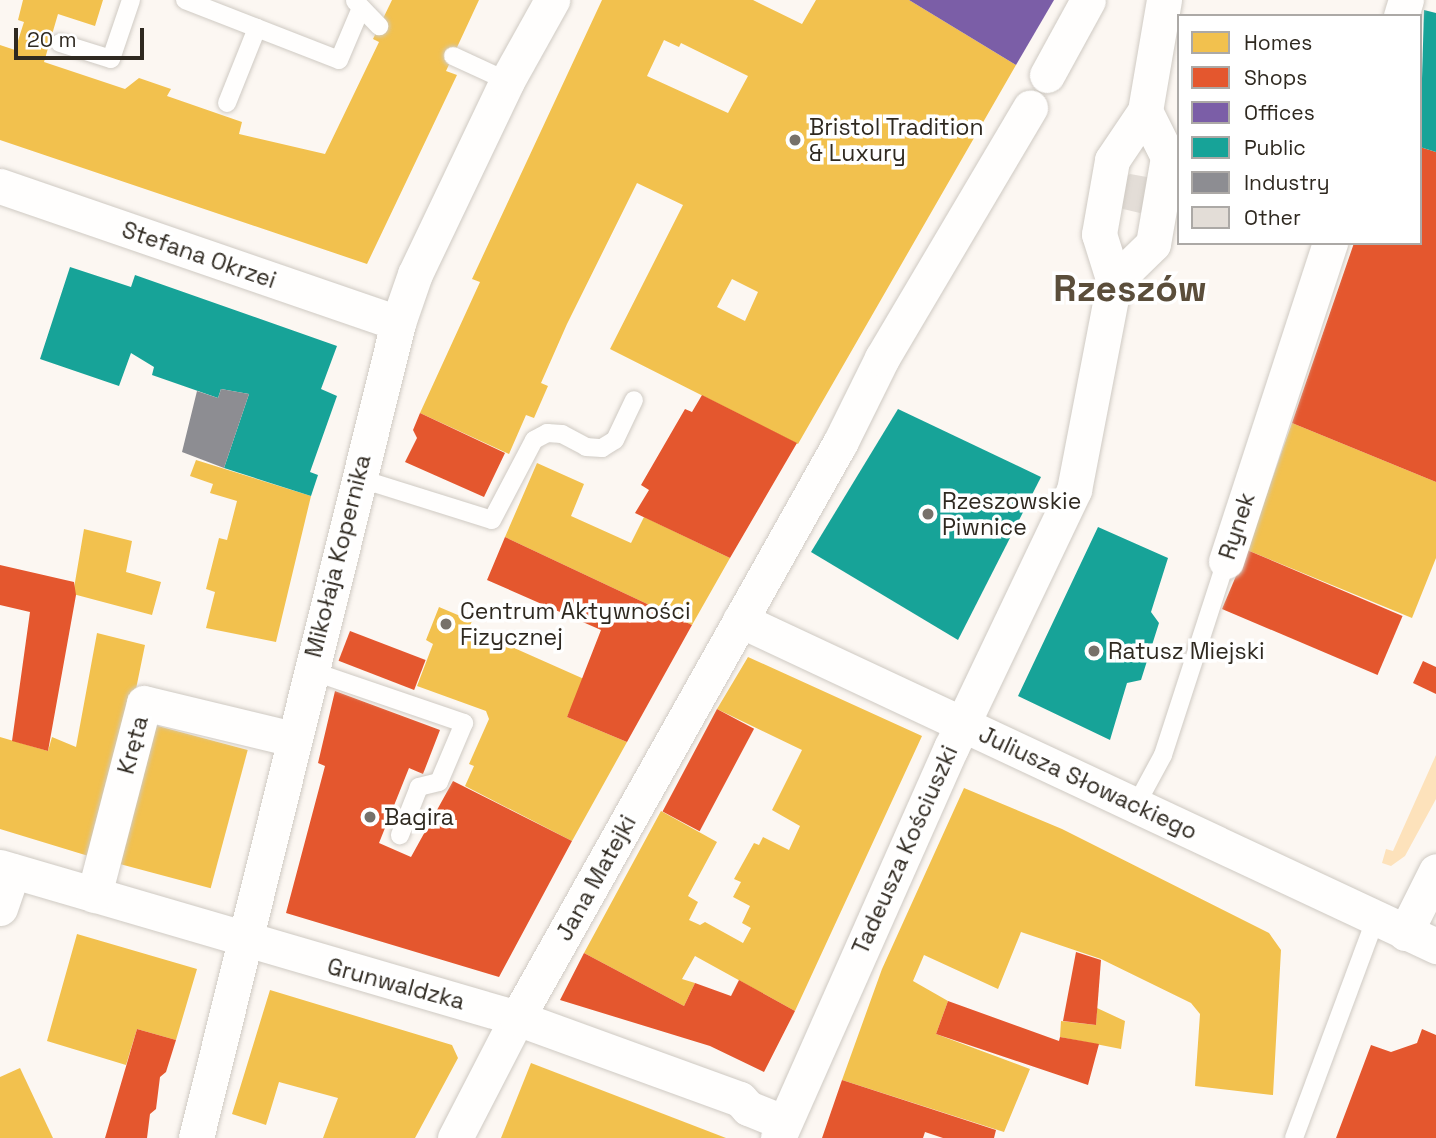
<!DOCTYPE html>
<html>
<head>
<meta charset="utf-8">
<style>
	body { margin:0 }
	#map { position:relative; width:1436px; height:1138px; overflow:hidden; background:#fcf7f2; font-family:"Space Grotesk",sans-serif }
	div>[style] { position:absolute }
	[style*='--x'] { left:calc(var(--x)*1px); top:calc(var(--y)*1px); width:calc(var(--w)*1px); rotate:calc(var(--a)*1deg) }
	.green>* { inset:0; background:#fde2bb }
	.homes>* { inset:0; background:#f2c14e; transform-origin:0 0 }
	.shops>* { inset:0; background:#e4572e; transform-origin:0 0 }
	.offices>* { inset:0; background:#7b5ea7 }
	.public>* { inset:0; background:#17a398 }
	.industry>* { inset:0; background:#8d8d92 }
	.building>* { inset:0; background:#e3ddd7 }
	.roads { filter:drop-shadow(0 0 2px #cfcac3) drop-shadow(0 0 2px #cfcac3) }
	.lane>* { height:18px; margin:-9px; padding:0 9px; transform-origin:9px; border-radius:9px; background:#fffefd }
	.street>* { height:35px; margin:-17.5px; padding:0 17.5px; transform-origin:17.5px; border-radius:17.5px; background:#fffefd }
	.dots>* { width:19px; height:19px; translate:-50% -50%; box-sizing:border-box; border:4px solid #fff; border-radius:50% }
	span { translate:-50% -50%; white-space:nowrap; text-align:center; line-height:1.15; -webkit-text-stroke:7px #fff; paint-order:stroke }
	.poi-label { font-size:23px; color:#2f2920 }
	.left { translate:0 -50%; text-align:left }
	.street-label { font-size:23px; color:#2f2920 }
	.town-label { font-size:37px; color:#5b4e3b; font-weight:700 }
	.legend { position:absolute; left:1177px; top:14px; width:245px; height:231px; box-sizing:border-box; background:#fff; border:2px solid #aca9a6; margin:0; padding:9px 12px; list-style:none; font-size:21px; color:#2f2920 }
	.legend li { display:flex; align-items:center; gap:14px; height:35px }
	.legend b { width:35px; border:2px solid #aca9a6 }
	.scale { position:absolute; left:14px; top:28px; width:130px; height:32px; box-sizing:border-box; border:4px solid #2f2920; border-top:0; padding-left:9px; font-size:21px; line-height:24px; white-space:nowrap; color:#2f2920; -webkit-text-stroke:5px #fff; paint-order:stroke }
</style>
</head>
<body>
<div id="map">
	<div class="green">
		<div style="clip-path:polygon(1436px 755px,1436px 799px,1405px 856px,1391px 866px,1382px 863px,1386px 849px,1393px 851px)"></div>
	</div>
	<div class="homes">
		<div style="clip-path:polygon(23px 0,103px 0,95px 26px,58px 14px,44px 62px,125px 89px,139px 78px,171px 89px,167px 96px,242px 122px,239px 134px,325px 154px,379px 42px,373px 39px,392px 0,479px 0,446px 71px,457px 75px,367px 264px,0 140px,0 45px,15px 50px,24px 22px,18px 20px)"></div>
		<div style="clip-path:polygon(evenodd,602px 0,753px 0,802px 24px,816px 0,909px 0,1016px 65px,798px 444px,610px 349px,683px 205px,637px 183px,567px 324px,541px 383px,548px 386px,534px 418px,526px 415px,509px 454px,420px 413px,480px 282px,472px 279px,602px 0,664px 40px,679px 47px,681px 43px,748px 76px,728px 113px,647px 76px,664px 40px,602px 0,732px 279px,758px 292px,745px 321px,717px 307px,732px 279px)"></div>
		<div style="clip-path:polygon(1292px 423px,1436px 482px,1436px 558px,1412px 618px,1247px 550px)"></div>
		<div style="clip-path:polygon(196px 460px,311px 496px,276px 642px,206px 628px,215px 592px,206px 589px,219px 538px,227px 540px,237px 501px,210px 493px,213px 484px,190px 476px)"></div>
		<div style="clip-path:polygon(537px 463px,584px 484px,571px 516px,631px 543px,644px 517px,730px 558px,692px 625px,505px 537px)"></div>
		<div style="clip-path:polygon(84px 529px,132px 541px,126px 572px,161px 582px,152px 615px,73px 594px)"></div>
		<div style="clip-path:polygon(439px 607px,472px 621px,469px 628px,584px 679px,567px 717px,627px 742px,572px 841px,465px 786px,474px 766px,469px 764px,489px 719px,486px 711px,417px 686px,433px 644px,426px 640px)"></div>
		<div style="clip-path:polygon(97px 633px,145px 645px,119px 772px,95px 858px,0 829px,0 737px,48px 751px,52px 737px,76px 747px)"></div>
		<div style="clip-path:polygon(748px 657px,922px 736px,795px 1011px,695px 956px,682px 979px,695px 983px,684px 1006px,584px 953px,661px 811px,717px 842px,688px 896px,698px 902px,689px 920px,700px 925px,705px 922px,743px 943px,751px 928px,742px 923px,750px 906px,733px 897px,741px 882px,734px 879px,754px 843px,759px 845px,763px 837px,789px 850px,800px 826px,772px 810px,802px 750px,717px 709px)"></div>
		<div style="left:154px;top:725px;width:97px;height:143px;rotate:15deg"></div>
		<div style="clip-path:polygon(964px 788px,1062px 829px,1269px 933px,1281px 950px,1273px 1095px,1195px 1086px,1200px 1014px,1191px 1003px,1101px 959px,1021px 932px,998px 989px,924px 955px,913px 981px,948px 1001px,936px 1034px,1030px 1069px,1004px 1132px,842px 1080px,882px 969px)"></div>
		<div style="clip-path:polygon(77px 934px,197px 969px,176px 1040px,137px 1029px,126px 1065px,47px 1041px)"></div>
		<div style="clip-path:polygon(270px 990px,452px 1045px,458px 1058px,415px 1138px,323px 1138px,338px 1098px,279px 1082px,266px 1125px,232px 1114px)"></div>
		<div style="clip-path:polygon(1097px 1008px,1125px 1021px,1121px 1049px,1060px 1037px,1061px 1021px,1096px 1025px)"></div>
		<div style="clip-path:polygon(531px 1063px,726px 1138px,501px 1138px)"></div>
		<div style="clip-path:polygon(20px 1068px,53px 1138px,0 1138px,0 1077px)"></div>
	</div>
	<div class="shops">
		<div style="clip-path:polygon(1420px 147px,1436px 152px,1436px 482px,1292px 423px,1354px 243px,1420px 243px)"></div>
		<div style="clip-path:polygon(702px 395px,797px 443px,730px 558px,635px 513px,649px 490px,641px 485px,685px 409px,692px 412px)"></div>
		<div style="clip-path:polygon(420px 413px,505px 453px,484px 497px,405px 462px,417px 438px,413px 430px)"></div>
		<div style="clip-path:polygon(505px 537px,692px 625px,627px 742px,567px 717px,601px 630px,487px 580px)"></div>
		<div style="left:1247px;top:550px;width:169px;height:64px;rotate:23deg"></div>
		<div style="clip-path:polygon(0 565px,74px 582px,76px 595px,48px 751px,12px 741px,30px 612px,0 605px)"></div>
		<div style="left:350px;top:631px;width:81px;height:32px;rotate:21deg"></div>
		<div style="clip-path:polygon(1423px 661px,1436px 667px,1436px 694px,1413px 683px)"></div>
		<div style="clip-path:polygon(335px 691px,440px 730px,423px 774px,409px 768px,379px 843px,411px 857px,453px 781px,572px 841px,499px 977px,286px 913px,325px 766px,318px 763px)"></div>
		<div style="left:717px;top:709px;width:42px;height:116px;rotate:28deg"></div>
		<div style="clip-path:polygon(1076px 952px,1101px 960px,1096px 1025px,1063px 1021px)"></div>
		<div style="clip-path:polygon(584px 953px,684px 1006px,695px 983px,731px 996px,739px 980px,795px 1011px,764px 1072px,710px 1046px,560px 1000px)"></div>
		<div style="clip-path:polygon(948px 1001px,1059px 1041px,1060px 1037px,1099px 1044px,1088px 1085px,936px 1034px)"></div>
		<div style="clip-path:polygon(137px 1029px,176px 1040px,166px 1072px,160px 1077px,156px 1109px,150px 1114px,147px 1138px,105px 1138px)"></div>
		<div style="clip-path:polygon(1422px 1029px,1436px 1035px,1436px 1138px,1336px 1138px,1371px 1045px,1391px 1052px,1417px 1043px)"></div>
		<div style="clip-path:polygon(842px 1080px,996px 1130px,994px 1138px,943px 1138px,925px 1132px,923px 1138px,822px 1138px)"></div>
	</div>
	<div class="offices">
		<div style="clip-path:polygon(909px 0,1054px 0,1016px 65px)"></div>
	</div>
	<div class="public">
		<div style="clip-path:polygon(1424px 10px,1436px 13px,1436px 152px,1420px 147px)"></div>
		<div style="clip-path:polygon(70px 267px,131px 287px,135px 275px,337px 346px,321px 389px,337px 396px,310px 472px,318px 475px,311px 496px,224px 468px,249px 394px,221px 389px,218px 398px,152px 375px,154px 367px,131px 353px,119px 386px,40px 359px)"></div>
		<div style="clip-path:polygon(898px 409px,1041px 477px,958px 640px,811px 552px)"></div>
		<div style="clip-path:polygon(1098px 527px,1168px 558px,1151px 612px,1159px 623px,1141px 680px,1127px 683px,1110px 740px,1018px 696px)"></div>
	</div>
	<div class="industry">
		<div style="clip-path:polygon(221px 389px,249px 394px,224px 468px,182px 452px,197px 391px,218px 398px)"></div>
	</div>
	<div class="building">
		<div style="clip-path:polygon(1130px 174px,1147px 177px,1151px 205px,1140px 213px,1123px 209px,1115px 198px,1118px 182px)"></div>
	</div>
	<div class="roads">
		<div class="lane">
			<div style="--x:185;--y:0;--w:165;--a:21.3"></div>
			<div style="--x:339;--y:60;--w:56;--a:-67.1"></div>
			<div style="--x:355;--y:1;--w:35;--a:46"></div>
			<div style="--x:60;--y:43;--w:53;--a:17.4"></div>
			<div style="--x:111;--y:59;--w:62;--a:-71.3"></div>
			<div style="--x:453;--y:56;--w:60;--a:24.8"></div>
			<div style="--x:227;--y:103;--w:81;--a:-68.2"></div>
			<div style="--x:358;--y:478;--w:140;--a:17.4"></div>
			<div style="--x:492;--y:520;--w:90;--a:-62.3"></div>
			<div style="--x:534;--y:440;--w:15;--a:-28"></div>
			<div style="--x:547;--y:433;--w:15;--a:4"></div>
			<div style="--x:562;--y:434;--w:27;--a:28"></div>
			<div style="--x:586;--y:447;--w:16;--a:4"></div>
			<div style="--x:602;--y:448;--w:15;--a:-32"></div>
			<div style="--x:615;--y:440;--w:44;--a:-64.6"></div>
			<div style="--x:309;--y:670;--w:164;--a:18.9"></div>
			<div style="--x:464;--y:723;--w:64;--a:113"></div>
			<div style="--x:439;--y:782;--w:21;--a:166"></div>
			<div style="--x:419;--y:787;--w:52;--a:111.6"></div>
			<div style="--x:1136;--y:805;--w:57;--a:-61.6"></div>
			<div style="--x:1163;--y:755;--w:204;--a:-72"></div>
			<div style="--x:1294;--y:1138;--w:235;--a:-69.6"></div>
		</div>
		<div class="street">
			<div style="--x:1401;--y:16;--w:17;--a:-73"></div>
			<div style="--x:1047;--y:75;--w:85;--a:-61.3"></div>
			<div style="--x:0;--y:186;--w:421;--a:19"></div>
			<div style="--x:1114;--y:282;--w:54;--a:-44.3"></div>
			<div style="--x:1153;--y:244;--w:88;--a:-80.2"></div>
			<div style="--x:1168;--y:157;--w:51;--a:-116.6"></div>
			<div style="--x:1226;--y:561;--w:335;--a:-71.9"></div>
			<div style="--x:740;--y:620;--w:769;--a:25.1"></div>
			<div style="--x:0;--y:867;--w:539;--a:16.28"></div>
			<div style="--x:517;--y:1018;--w:237;--a:20"></div>
			<div style="--x:740;--y:1099;--w:12;--a:48"></div>
			<div style="--x:748;--y:1108;--w:38;--a:22"></div>
			<div style="--x:94;--y:895;--w:198;--a:-75.4"></div>
			<div style="--x:144;--y:703;--w:153;--a:13.6"></div>
			<div style="--x:0;--y:908;--w:39;--a:-71"></div>
			<div style="--x:1405;--y:933;--w:69;--a:-63.4"></div>
			<div style="--x:196;--y:1138;--w:840;--a:-76.08"></div>
			<div style="--x:398;--y:323;--w:52;--a:-70.9"></div>
			<div style="--x:415;--y:274;--w:214;--a:-64.5"></div>
			<div style="--x:507;--y:81;--w:93;--a:-60.9"></div>
			<div style="--x:455;--y:1138;--w:135;--a:-62.7"></div>
			<div style="--x:517;--y:1018;--w:660;--a:-60.68"></div>
			<div style="--x:840;--y:443;--w:95;--a:-63.7"></div>
			<div style="--x:882;--y:358;--w:291;--a:-59.4"></div>
			<div style="--x:778;--y:1138;--w:427;--a:-66.1"></div>
			<div style="--x:951;--y:748;--w:286;--a:-64.5"></div>
			<div style="--x:1074;--y:490;--w:212;--a:-79.1"></div>
			<div style="--x:1114;--y:282;--w:50;--a:-107.4"></div>
			<div style="--x:1099;--y:234;--w:75;--a:-80"></div>
			<div style="--x:1112;--y:160;--w:59;--a:-56"></div>
			<div style="--x:1145;--y:111;--w:113;--a:-80.3"></div>
		</div>
	</div>
	<div class="dots">
		<div style="left:795px;top:140px;background:#77716a"></div>
		<div style="left:928px;top:514px;background:#77716a"></div>
		<div style="left:446px;top:624px;background:#77716a"></div>
		<div style="left:1094px;top:651px;background:#77716a"></div>
		<div style="left:370px;top:817px;background:#77716a"></div>
	</div>
	<div class="poi-label">
		<span class="left" style="left:809px;top:140px">Bristol Tradition<br>&amp; Luxury</span>
		<span class="left" style="left:942px;top:514px">Rzeszowskie<br>Piwnice</span>
		<span class="left" style="left:460px;top:624px">Centrum Aktywności<br>Fizycznej</span>
		<span class="left" style="left:1108px;top:651px">Ratusz Miejski</span>
		<span class="left" style="left:384px;top:817px">Bagira</span>
	</div>
	<div class="street-label">
		<span style="left:199px;top:255px;rotate:19deg">Stefana Okrzei</span>
		<span style="left:1237px;top:526px;rotate:-72deg">Rynek</span>
		<span style="left:338px;top:556px;rotate:-76deg">Mikołaja Kopernika</span>
		<span style="left:133px;top:745px;rotate:-75deg">Kręta</span>
		<span style="left:1088px;top:783px;rotate:25deg">Juliusza Słowackiego</span>
		<span style="left:905px;top:850px;rotate:-66deg">Tadeusza Kościuszki</span>
		<span style="left:596px;top:878px;rotate:-61deg">Jana Matejki</span>
		<span style="left:396px;top:984px;rotate:15deg">Grunwaldzka</span>
	</div>
	<div class="town-label">
		<span style="left:1130px;top:289px">Rzeszów</span>
	</div>
	<ul class="legend">
	<li><b style="height:19px;background:#f2c14e"></b>Homes</li>
	<li><b style="height:19px;background:#e4572e"></b>Shops</li>
	<li><b style="height:19px;background:#7b5ea7"></b>Offices</li>
	<li><b style="height:19px;background:#17a398"></b>Public</li>
	<li><b style="height:19px;background:#8d8d92"></b>Industry</li>
	<li><b style="height:19px;background:#e3ddd7"></b>Other</li>
	</ul>
	<div class="scale">20 m</div>
</div>
</body>
</html>
